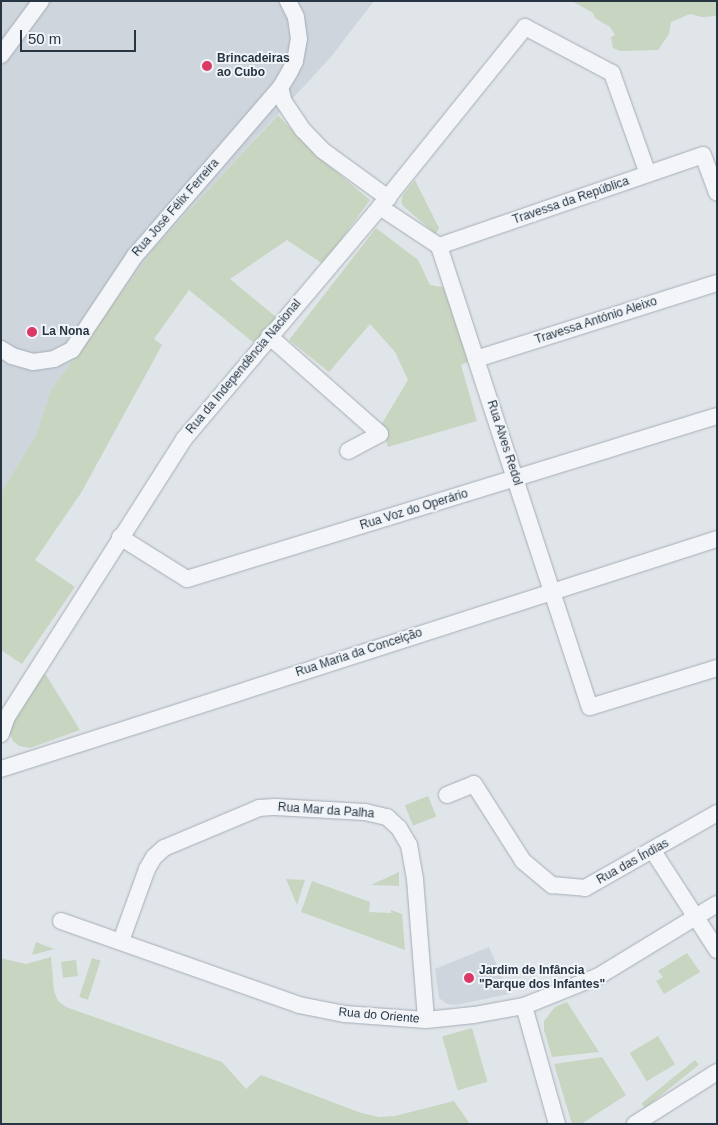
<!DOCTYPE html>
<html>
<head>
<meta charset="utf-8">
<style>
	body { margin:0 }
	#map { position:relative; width:718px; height:1125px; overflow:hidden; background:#e0e5ea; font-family:Arial,sans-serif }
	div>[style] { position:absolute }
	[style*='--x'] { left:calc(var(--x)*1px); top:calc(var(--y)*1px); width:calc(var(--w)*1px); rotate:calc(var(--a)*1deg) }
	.built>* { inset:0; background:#ced5dd }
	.green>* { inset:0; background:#c8d5c0; transform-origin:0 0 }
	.roads { filter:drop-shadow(0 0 1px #a5adb5) drop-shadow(0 0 1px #a5adb5) }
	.minor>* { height:16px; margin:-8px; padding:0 8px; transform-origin:8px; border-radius:8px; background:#f3f5f8 }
	.dots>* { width:14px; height:14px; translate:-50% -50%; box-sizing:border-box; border:2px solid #f0f4f8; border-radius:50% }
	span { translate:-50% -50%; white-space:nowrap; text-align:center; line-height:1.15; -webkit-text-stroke:4px #f0f4f8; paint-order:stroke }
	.poi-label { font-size:12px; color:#273543; font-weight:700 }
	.left { translate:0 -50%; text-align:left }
	.street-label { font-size:12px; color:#273543 }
	.frame { position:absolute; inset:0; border:2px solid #273543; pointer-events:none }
	.scale { position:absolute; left:20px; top:30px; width:116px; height:22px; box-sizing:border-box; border:2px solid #273543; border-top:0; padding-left:6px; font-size:15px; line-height:18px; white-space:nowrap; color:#273543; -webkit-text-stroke:4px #f0f4f8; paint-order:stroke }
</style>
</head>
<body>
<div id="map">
	<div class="built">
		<div style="clip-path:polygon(1px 1px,374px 1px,330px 58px,154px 248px,51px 390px,36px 435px,1px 492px)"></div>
		<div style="clip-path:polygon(489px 947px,509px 994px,456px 1005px,447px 1004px,439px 998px,435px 969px)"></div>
	</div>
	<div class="green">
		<div style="clip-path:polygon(572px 1px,717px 1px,717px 16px,702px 17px,690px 14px,671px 22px,669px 34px,658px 50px,620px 51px,613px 48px,611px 37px,615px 35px,610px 27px,595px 18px,593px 13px)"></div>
		<div style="clip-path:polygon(278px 115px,313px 152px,370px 200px,323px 264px,287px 240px,230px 279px,276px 317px,254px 343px,189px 290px,154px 339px,162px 345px,81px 493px,35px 560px,75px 587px,22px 664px,1px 650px,1px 492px,36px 435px,51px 390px,154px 248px)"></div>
		<div style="clip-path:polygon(415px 180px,439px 228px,436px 234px,403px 206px,401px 202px,403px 195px)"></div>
		<div style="clip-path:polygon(376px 228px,418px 260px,430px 285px,443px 287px,472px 360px,461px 365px,477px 421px,388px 447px,381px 425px,408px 380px,395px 352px,370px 324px,329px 372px,289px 340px)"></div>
		<div style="clip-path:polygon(43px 670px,80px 730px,30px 748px,19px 746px,13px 741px,9px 732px,16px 715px)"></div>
		<div style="left:428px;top:796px;width:22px;height:25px;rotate:68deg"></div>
		<div style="clip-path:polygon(399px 872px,399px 886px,371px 885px)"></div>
		<div style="clip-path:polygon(286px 879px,305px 880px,297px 905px)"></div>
		<div style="clip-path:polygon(312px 881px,370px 902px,369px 912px,391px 913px,391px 910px,402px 914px,405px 950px,301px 912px)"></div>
		<div style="clip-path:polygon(36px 942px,54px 949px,32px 955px)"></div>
		<div style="clip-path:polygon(687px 953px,700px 972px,664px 994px,656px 981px,663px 977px,658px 971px)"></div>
		<div style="clip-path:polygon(51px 957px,54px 991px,58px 1001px,66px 1007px,222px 1062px,246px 1089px,261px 1075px,361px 1113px,379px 1117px,395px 1116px,454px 1101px,470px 1124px,1px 1124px,1px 958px,26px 964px)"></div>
		<div style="left:92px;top:958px;width:9px;height:41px;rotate:18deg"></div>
		<div style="left:76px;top:960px;width:16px;height:15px;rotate:83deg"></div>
		<div style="clip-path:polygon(567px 1002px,599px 1052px,552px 1057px,544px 1030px,544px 1021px,555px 1007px)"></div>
		<div style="left:472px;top:1028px;width:56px;height:31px;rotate:74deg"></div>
		<div style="left:658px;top:1036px;width:33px;height:33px;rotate:59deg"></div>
		<div style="clip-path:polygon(602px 1057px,626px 1095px,581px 1124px,572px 1124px,554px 1064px)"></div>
		<div style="left:695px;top:1060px;width:6px;height:69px;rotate:51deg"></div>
	</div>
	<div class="roads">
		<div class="minor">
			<div style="--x:1;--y:55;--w:67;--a:-53.5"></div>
			<div style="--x:280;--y:88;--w:15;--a:74"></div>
			<div style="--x:284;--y:102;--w:34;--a:56"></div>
			<div style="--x:303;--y:130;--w:28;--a:46"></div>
			<div style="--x:322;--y:150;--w:82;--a:36"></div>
			<div style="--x:380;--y:207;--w:71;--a:33.5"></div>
			<div style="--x:439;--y:246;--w:485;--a:71.9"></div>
			<div style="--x:590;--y:707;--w:133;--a:-17.1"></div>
			<div style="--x:439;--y:246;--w:279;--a:-19"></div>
			<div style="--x:703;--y:155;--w:40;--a:69.8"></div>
			<div style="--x:269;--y:336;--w:148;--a:41.4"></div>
			<div style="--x:380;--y:434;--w:36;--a:152"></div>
			<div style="--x:1;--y:349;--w:13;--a:32"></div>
			<div style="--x:12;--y:356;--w:22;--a:16"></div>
			<div style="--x:33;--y:362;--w:21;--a:-8"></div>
			<div style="--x:54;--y:359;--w:20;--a:-27"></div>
			<div style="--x:72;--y:350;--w:112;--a:-56.3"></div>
			<div style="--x:134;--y:257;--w:223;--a:-49.2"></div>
			<div style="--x:280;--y:88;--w:17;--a:-59"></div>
			<div style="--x:289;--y:73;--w:13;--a:-63"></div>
			<div style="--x:295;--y:61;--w:22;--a:-80"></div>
			<div style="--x:299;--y:39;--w:22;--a:-98"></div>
			<div style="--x:296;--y:17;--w:18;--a:-117"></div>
			<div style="--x:476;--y:359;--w:253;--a:-17.5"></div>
			<div style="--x:120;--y:537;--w:79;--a:32.1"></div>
			<div style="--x:187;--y:579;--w:554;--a:-17.1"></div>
			<div style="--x:1;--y:734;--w:18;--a:-71"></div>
			<div style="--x:7;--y:717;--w:330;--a:-57.5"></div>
			<div style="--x:184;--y:439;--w:304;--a:-49.8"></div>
			<div style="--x:380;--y:207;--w:231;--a:-51.1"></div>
			<div style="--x:525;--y:27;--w:98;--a:27.9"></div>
			<div style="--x:612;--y:73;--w:107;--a:70.4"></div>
			<div style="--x:1;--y:769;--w:752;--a:-17.81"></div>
			<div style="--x:447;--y:795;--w:29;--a:-22"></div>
			<div style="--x:474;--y:784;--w:91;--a:57.5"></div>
			<div style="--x:523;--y:861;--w:38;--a:40"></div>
			<div style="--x:552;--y:885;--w:33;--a:5"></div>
			<div style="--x:585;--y:888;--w:152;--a:-29.6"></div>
			<div style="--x:653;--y:851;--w:118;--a:57.1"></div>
			<div style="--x:61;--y:921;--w:252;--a:19.4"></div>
			<div style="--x:299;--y:1005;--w:47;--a:11.1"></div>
			<div style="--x:345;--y:1014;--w:81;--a:4.2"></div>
			<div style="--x:426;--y:1020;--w:48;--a:-5.9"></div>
			<div style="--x:474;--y:1015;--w:51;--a:-10.2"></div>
			<div style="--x:524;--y:1006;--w:81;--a:-21.8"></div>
			<div style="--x:599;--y:976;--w:138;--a:-31.4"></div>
			<div style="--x:121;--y:941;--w:77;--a:-70.1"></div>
			<div style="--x:147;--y:869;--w:14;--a:-60"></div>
			<div style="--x:154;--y:857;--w:13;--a:-42"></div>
			<div style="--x:164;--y:848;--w:103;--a:-22.8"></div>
			<div style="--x:259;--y:808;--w:16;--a:-4"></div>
			<div style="--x:275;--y:807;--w:90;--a:3.2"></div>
			<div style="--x:365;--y:812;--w:23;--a:13"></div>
			<div style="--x:387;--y:817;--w:16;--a:43"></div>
			<div style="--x:399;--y:828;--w:20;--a:60"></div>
			<div style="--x:409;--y:845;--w:35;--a:80"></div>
			<div style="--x:415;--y:879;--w:141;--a:85.5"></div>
			<div style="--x:524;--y:1006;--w:123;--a:74.4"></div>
			<div style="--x:635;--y:1124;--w:97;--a:-32.4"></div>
		</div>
	</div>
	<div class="dots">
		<div style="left:207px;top:66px;background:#db3965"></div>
		<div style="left:32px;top:332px;background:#db3965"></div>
		<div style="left:469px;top:978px;background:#db3965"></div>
	</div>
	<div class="poi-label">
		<span class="left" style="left:217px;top:66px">Brincadeiras<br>ao Cubo</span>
		<span class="left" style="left:42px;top:332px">La Nona</span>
		<span class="left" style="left:479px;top:978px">Jardim de Infância<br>"Parque dos Infantes"</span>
	</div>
	<div class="street-label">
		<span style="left:571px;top:201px;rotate:-19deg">Travessa da República</span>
		<span style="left:176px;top:208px;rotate:-49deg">Rua José Félix Ferreira</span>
		<span style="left:596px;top:321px;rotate:-18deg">Travessa António Aleixo</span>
		<span style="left:244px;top:367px;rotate:-50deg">Rua da Independência Nacional</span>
		<span style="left:504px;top:443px;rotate:72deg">Rua Alves Redol</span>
		<span style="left:414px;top:510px;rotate:-17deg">Rua Voz do Operário</span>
		<span style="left:359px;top:653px;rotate:-18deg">Rua Maria da Conceição</span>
		<span style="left:326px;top:811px;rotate:4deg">Rua Mar da Palha</span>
		<span style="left:633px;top:862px;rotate:-29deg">Rua das Índias</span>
		<span style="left:379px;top:1016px;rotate:5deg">Rua do Oriente</span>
	</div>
	<div class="frame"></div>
	<div class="scale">50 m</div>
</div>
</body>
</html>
